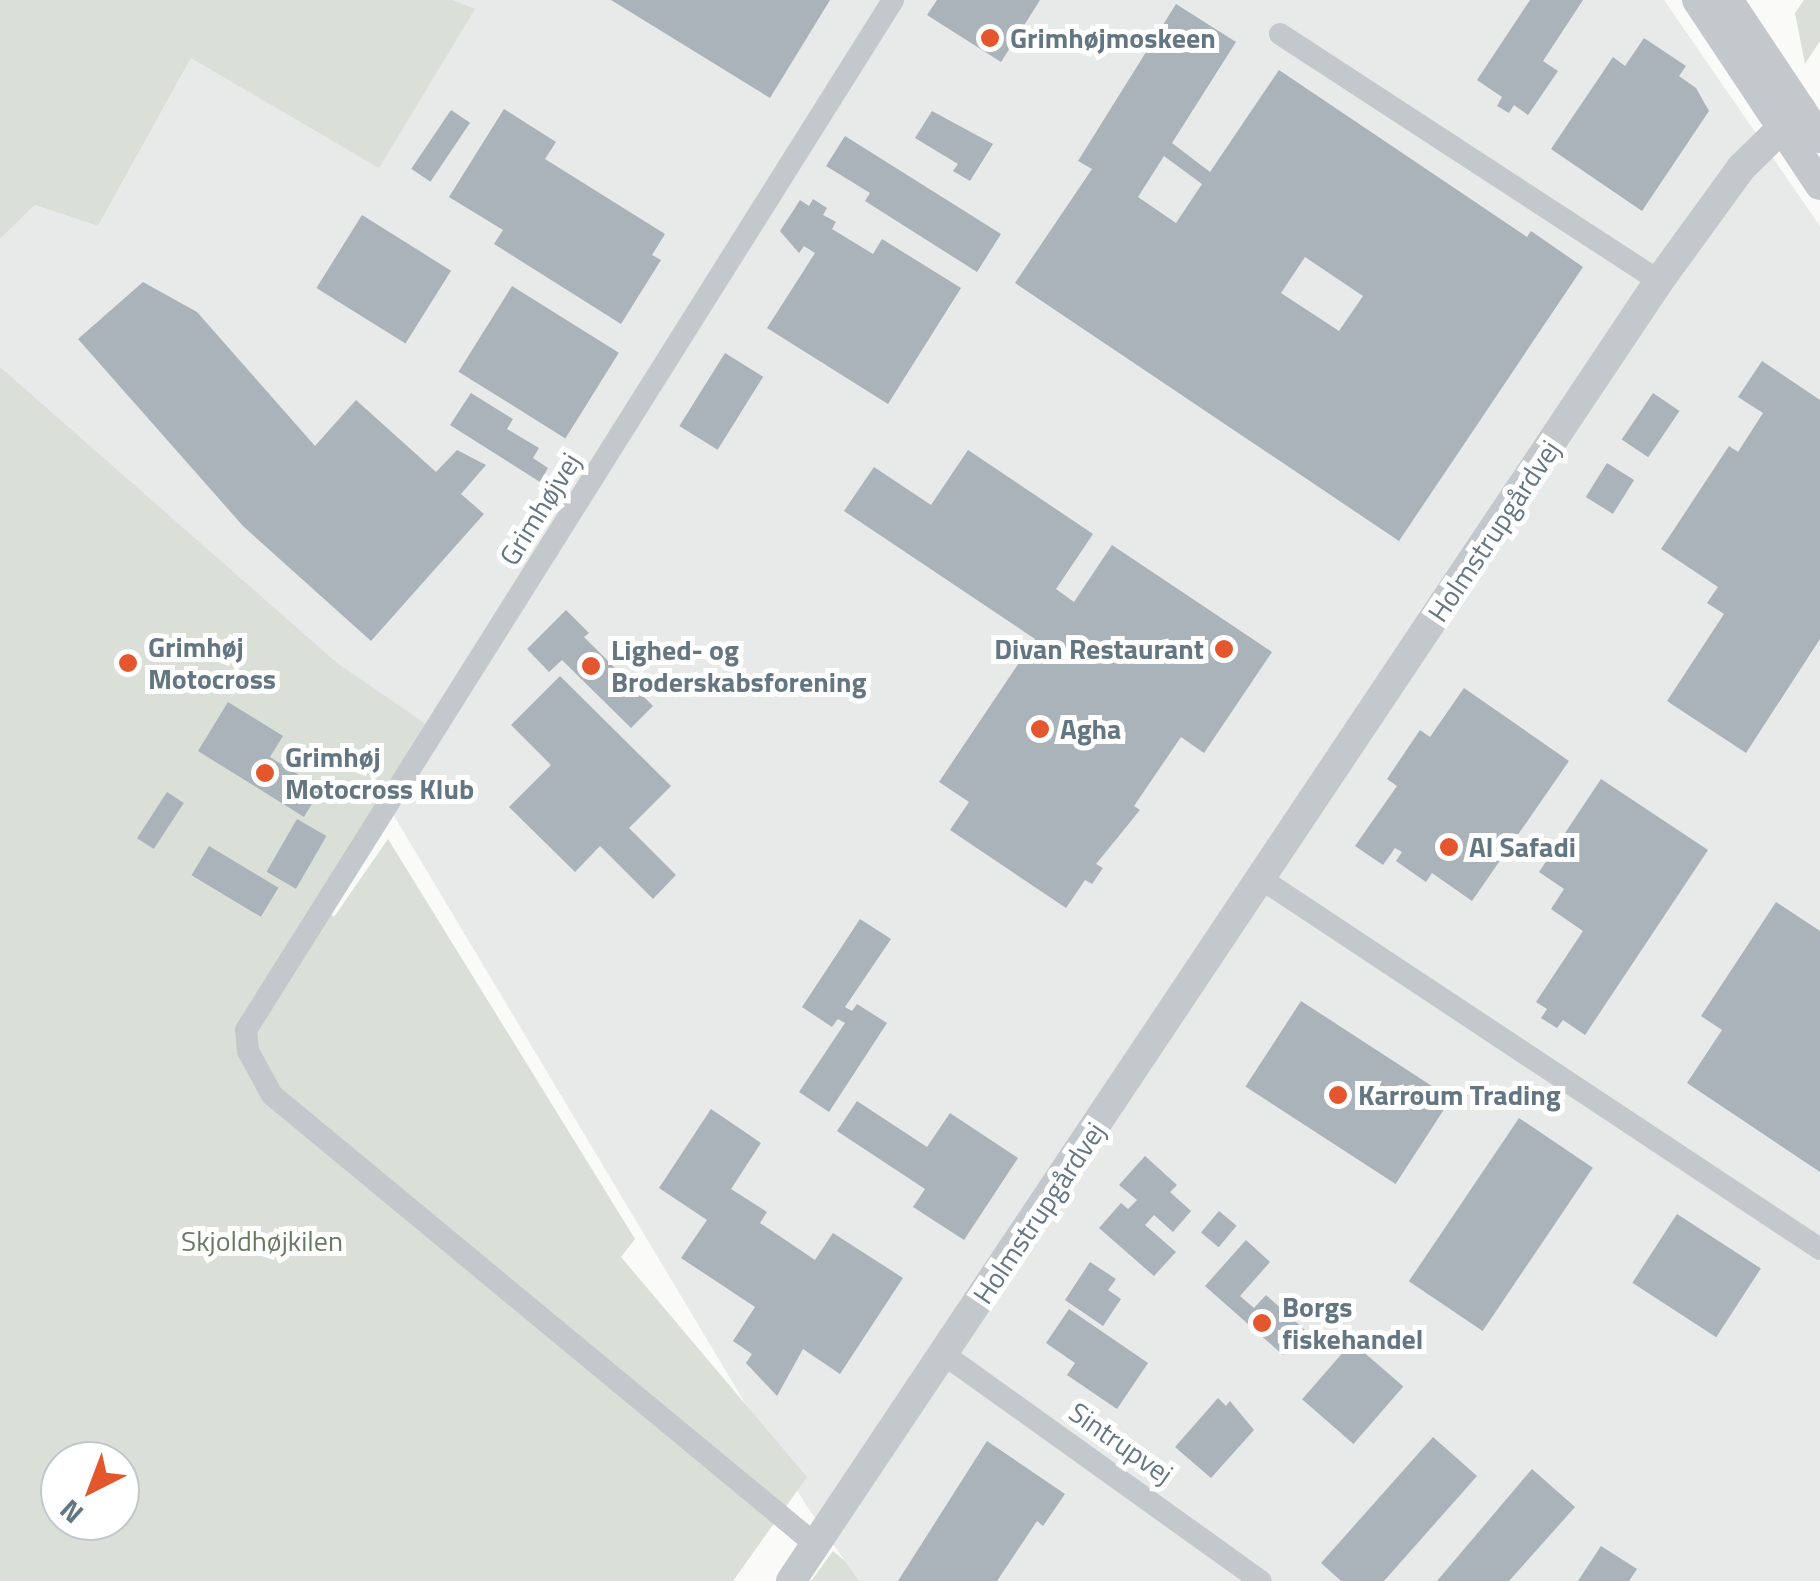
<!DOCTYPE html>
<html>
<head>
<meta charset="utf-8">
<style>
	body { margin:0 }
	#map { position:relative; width:1820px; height:1581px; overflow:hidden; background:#fafaf8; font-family:"Titillium Web",sans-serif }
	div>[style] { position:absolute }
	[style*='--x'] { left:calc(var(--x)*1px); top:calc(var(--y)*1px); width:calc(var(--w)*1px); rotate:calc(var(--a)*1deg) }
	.built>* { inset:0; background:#e8e9e9 }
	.green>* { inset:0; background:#dadfd7 }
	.building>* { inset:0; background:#aab3b9; transform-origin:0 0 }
	.minor>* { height:22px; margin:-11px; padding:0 11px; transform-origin:11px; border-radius:11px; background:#c3c8cc }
	.tertiary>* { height:30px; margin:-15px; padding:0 15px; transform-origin:15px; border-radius:15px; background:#c3c8cc }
	.dots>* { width:28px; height:28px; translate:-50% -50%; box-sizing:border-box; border:5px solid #fff; border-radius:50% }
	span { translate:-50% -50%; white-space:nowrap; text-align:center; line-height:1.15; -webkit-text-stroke:10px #fff; paint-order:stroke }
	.poi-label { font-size:28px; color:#657683; font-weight:700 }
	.left { translate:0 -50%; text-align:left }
	.right { translate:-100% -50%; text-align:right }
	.street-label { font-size:28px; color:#657683 }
	.park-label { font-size:28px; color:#687a64 }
	.north { position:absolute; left:40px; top:1441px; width:100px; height:100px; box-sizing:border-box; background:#fff; border:2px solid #c1c8cd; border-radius:50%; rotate:222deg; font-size:28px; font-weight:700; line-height:40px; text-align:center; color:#657683 }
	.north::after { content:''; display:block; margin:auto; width:35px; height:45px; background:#e4572e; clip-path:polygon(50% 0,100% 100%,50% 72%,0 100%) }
</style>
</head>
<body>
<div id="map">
	<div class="built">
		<div style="clip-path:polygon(453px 0,1664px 0,1820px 226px,1820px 1581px,859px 1581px,806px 1505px,382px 796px,0 368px,0 239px,35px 205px,98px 226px,191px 58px,475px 10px)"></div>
	</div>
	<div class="green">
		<div style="clip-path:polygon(0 0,453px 0,475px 9px,379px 168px,191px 58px,98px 226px,35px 205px,0 239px)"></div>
		<div style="clip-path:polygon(1804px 0,1820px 0,1820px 41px,1805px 64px,1795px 13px)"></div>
		<div style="clip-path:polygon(evenodd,0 367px,337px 663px,436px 731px,322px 903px,334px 917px,388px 839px,635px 1239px,621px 1257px,807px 1477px,733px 1581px,0 1581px,0 367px,60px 1461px,120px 1461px,120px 1521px,60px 1521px,60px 1461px)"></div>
		<div style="clip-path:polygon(833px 1551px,845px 1561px,859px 1581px,811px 1581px)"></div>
	</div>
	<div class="building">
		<div style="clip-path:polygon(611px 0,830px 0,770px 98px)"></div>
		<div style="clip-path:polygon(937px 0,1040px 0,1001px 62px,927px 15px)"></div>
		<div style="clip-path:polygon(1530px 0,1583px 0,1543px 61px,1558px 71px,1528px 115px,1514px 105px,1509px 113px,1497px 106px,1502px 97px,1477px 80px)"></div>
		<div style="clip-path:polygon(evenodd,1176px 4px,1236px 42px,1172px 143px,1210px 172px,1279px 70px,1527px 237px,1531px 231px,1583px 267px,1399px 541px,1015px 283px,1092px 169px,1078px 161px,1176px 4px,1164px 156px,1202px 184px,1176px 223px,1138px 197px,1164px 156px,1176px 4px,1305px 257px,1363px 296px,1339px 331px,1281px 293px,1305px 257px)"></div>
		<div style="clip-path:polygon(1644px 38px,1686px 66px,1679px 76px,1696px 88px,1709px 111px,1642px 211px,1551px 149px,1613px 57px,1625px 66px)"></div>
		<div style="clip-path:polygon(504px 109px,556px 142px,545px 159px,665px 234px,652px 255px,661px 260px,621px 324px,494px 244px,503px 230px,449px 197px)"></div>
		<div style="left:451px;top:110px;width:23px;height:71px;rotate:34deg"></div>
		<div style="clip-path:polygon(932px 111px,993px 144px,970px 181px,953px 171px,958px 164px,915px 138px)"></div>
		<div style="clip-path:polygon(845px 136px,1001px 234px,977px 272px,865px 201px,870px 193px,826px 166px)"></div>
		<div style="clip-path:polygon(813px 199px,827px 208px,823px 215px,836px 222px,832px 229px,873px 254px,882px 239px,961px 288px,888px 404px,767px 328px,815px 253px,804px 246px,799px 253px,780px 231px,800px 200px,809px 206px)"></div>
		<div style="left:362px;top:215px;width:105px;height:86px;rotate:32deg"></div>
		<div style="clip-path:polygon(143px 282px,197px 312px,315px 446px,356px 400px,436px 472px,457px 450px,486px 465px,461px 494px,484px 514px,371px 641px,243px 526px,78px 339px)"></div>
		<div style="left:512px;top:286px;width:126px;height:101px;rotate:32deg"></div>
		<div style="left:725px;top:353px;width:45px;height:86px;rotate:32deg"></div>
		<div style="clip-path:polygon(1762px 361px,1820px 400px,1820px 639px,1746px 753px,1667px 701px,1724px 614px,1707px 603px,1718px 587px,1661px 549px,1729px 446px,1738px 452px,1763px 413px,1738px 397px)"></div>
		<div style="clip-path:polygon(471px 393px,513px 419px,507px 429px,539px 448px,533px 458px,548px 468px,540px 482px,450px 425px)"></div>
		<div style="left:1653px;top:393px;width:32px;height:56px;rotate:34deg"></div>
		<div style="clip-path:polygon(968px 450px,1093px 534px,1056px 589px,1074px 602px,1112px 545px,1272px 652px,1204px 753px,1181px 737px,1134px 806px,1140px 810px,1096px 864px,1103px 868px,1092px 884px,1085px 880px,1066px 908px,950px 830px,969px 802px,939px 782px,1035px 639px,844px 511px,874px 467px,931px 505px)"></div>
		<div style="left:1607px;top:463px;width:32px;height:40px;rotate:32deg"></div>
		<div style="clip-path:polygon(566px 610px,589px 633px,584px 637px,653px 706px,631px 728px,562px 660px,549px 672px,527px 649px)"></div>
		<div style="clip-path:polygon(560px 676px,671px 786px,629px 828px,676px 875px,653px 899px,600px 846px,575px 872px,509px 807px,551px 765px,511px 725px)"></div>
		<div style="clip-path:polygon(1464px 688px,1569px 761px,1472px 901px,1432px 873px,1426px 882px,1396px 861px,1402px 852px,1395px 848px,1383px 865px,1355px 846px,1397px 786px,1387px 779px,1420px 730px,1430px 737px)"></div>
		<div style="clip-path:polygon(228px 702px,283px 736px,270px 757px,321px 789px,304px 817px,198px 751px)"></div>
		<div style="clip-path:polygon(1601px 779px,1708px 850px,1585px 1035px,1563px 1020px,1557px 1028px,1541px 1018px,1547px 1009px,1536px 1002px,1583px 931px,1551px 909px,1564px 889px,1539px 872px)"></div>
		<div style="left:167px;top:792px;width:20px;height:55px;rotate:33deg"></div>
		<div style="left:297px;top:819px;width:34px;height:61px;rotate:30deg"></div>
		<div style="left:209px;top:846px;width:81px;height:34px;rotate:31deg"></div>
		<div style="clip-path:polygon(1776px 902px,1820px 931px,1820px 1172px,1687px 1083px,1722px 1030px,1701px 1016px)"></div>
		<div style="clip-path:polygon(860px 919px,891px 939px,845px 1007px,852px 1011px,857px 1004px,887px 1023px,829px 1112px,799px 1092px,845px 1023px,838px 1019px,832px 1027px,802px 1007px)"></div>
		<div style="left:1301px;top:1001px;width:179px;height:102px;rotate:33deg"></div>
		<div style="clip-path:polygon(857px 1101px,927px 1147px,950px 1113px,1018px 1158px,964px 1240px,913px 1207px,925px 1189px,837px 1131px)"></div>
		<div style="clip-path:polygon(711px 1109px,761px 1143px,731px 1189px,767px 1212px,760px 1223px,815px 1260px,833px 1233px,903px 1278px,840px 1374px,803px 1349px,777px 1396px,746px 1363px,752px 1354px,733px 1341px,755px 1307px,681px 1258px,707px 1220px,659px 1188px)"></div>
		<div style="left:1519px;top:1118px;width:89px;height:197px;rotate:34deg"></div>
		<div style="clip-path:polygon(1145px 1156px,1177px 1185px,1170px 1192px,1191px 1211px,1173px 1232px,1154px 1215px,1145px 1225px,1176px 1252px,1154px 1276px,1099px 1228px,1121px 1203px,1128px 1209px,1137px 1200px,1119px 1185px)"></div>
		<div style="left:1219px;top:1211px;width:23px;height:28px;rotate:40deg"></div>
		<div style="left:1677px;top:1214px;width:100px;height:82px;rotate:33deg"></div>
		<div style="clip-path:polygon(1246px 1240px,1270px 1262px,1240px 1296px,1254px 1308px,1266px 1295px,1305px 1330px,1283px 1355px,1205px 1286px)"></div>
		<div style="clip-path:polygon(1090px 1262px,1116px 1279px,1108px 1290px,1121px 1299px,1103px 1326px,1065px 1300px)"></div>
		<div style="clip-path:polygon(1069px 1309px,1148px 1363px,1117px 1409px,1067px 1375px,1075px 1363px,1046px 1343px)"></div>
		<div style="left:1352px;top:1342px;width:68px;height:76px;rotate:41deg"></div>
		<div style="clip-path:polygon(1218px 1398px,1226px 1406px,1230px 1401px,1254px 1430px,1211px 1478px,1175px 1447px)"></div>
		<div style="clip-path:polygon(1433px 1437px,1477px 1476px,1384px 1581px,1341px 1581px,1321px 1563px)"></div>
		<div style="clip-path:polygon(987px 1441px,1065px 1494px,1043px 1526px,1037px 1521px,997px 1581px,898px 1581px)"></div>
		<div style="clip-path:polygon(1532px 1469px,1575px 1507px,1509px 1581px,1437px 1581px)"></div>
		<div style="clip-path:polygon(1601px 1546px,1637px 1569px,1629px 1581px,1578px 1581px)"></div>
	</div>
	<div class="minor">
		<div style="--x:1280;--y:34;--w:452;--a:33.1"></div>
		<div style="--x:1263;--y:880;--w:668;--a:33.52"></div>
		<div style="--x:945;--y:1355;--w:388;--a:35.6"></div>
		<div style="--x:816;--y:1545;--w:706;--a:-140.4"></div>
		<div style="--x:272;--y:1095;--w:50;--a:-118.6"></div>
		<div style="--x:248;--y:1051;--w:21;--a:-95"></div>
		<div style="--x:246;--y:1030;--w:1216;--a:-57.86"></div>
	</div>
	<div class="tertiary">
		<div style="--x:1697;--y:0;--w:222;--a:56.4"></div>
		<div style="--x:1728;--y:0;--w:166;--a:56.3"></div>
		<div style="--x:791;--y:1581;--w:1563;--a:-56.27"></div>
		<div style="--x:1659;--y:281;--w:140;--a:-54"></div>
		<div style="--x:1741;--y:168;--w:84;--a:-44.5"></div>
	</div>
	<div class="dots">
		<div style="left:990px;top:38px;background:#e4572e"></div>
		<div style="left:1224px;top:649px;background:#e4572e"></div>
		<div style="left:128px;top:663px;background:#e4572e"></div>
		<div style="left:591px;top:666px;background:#e4572e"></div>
		<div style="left:1040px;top:729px;background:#e4572e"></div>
		<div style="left:265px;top:773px;background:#e4572e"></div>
		<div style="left:1449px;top:847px;background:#e4572e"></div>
		<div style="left:1338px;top:1095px;background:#e4572e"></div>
		<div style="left:1262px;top:1323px;background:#e4572e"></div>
	</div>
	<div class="poi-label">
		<span class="left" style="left:1010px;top:38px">Grimhøjmoskeen</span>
		<span class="left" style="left:148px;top:663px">Grimhøj<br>Motocross</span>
		<span class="right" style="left:1204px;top:649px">Divan Restaurant</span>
		<span class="left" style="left:611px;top:666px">Lighed- og<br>Broderskabsforening</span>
		<span class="left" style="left:1060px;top:729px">Agha</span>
		<span class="left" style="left:285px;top:773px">Grimhøj<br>Motocross Klub</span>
		<span class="left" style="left:1469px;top:847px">Al Safadi</span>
		<span class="left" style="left:1358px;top:1095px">Karroum Trading</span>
		<span class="left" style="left:1282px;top:1323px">Borgs<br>fiskehandel</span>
	</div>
	<div class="street-label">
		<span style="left:540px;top:509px;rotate:-58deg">Grimhøjvej</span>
		<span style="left:1494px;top:531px;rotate:-56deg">Holmstrupgårdvej</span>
		<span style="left:1039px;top:1213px;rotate:-56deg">Holmstrupgårdvej</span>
		<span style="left:1121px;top:1443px;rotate:35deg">Sintrupvej</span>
	</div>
	<div class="park-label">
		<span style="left:262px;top:1241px">Skjoldhøjkilen</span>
	</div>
	<div class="north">N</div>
</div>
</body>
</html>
